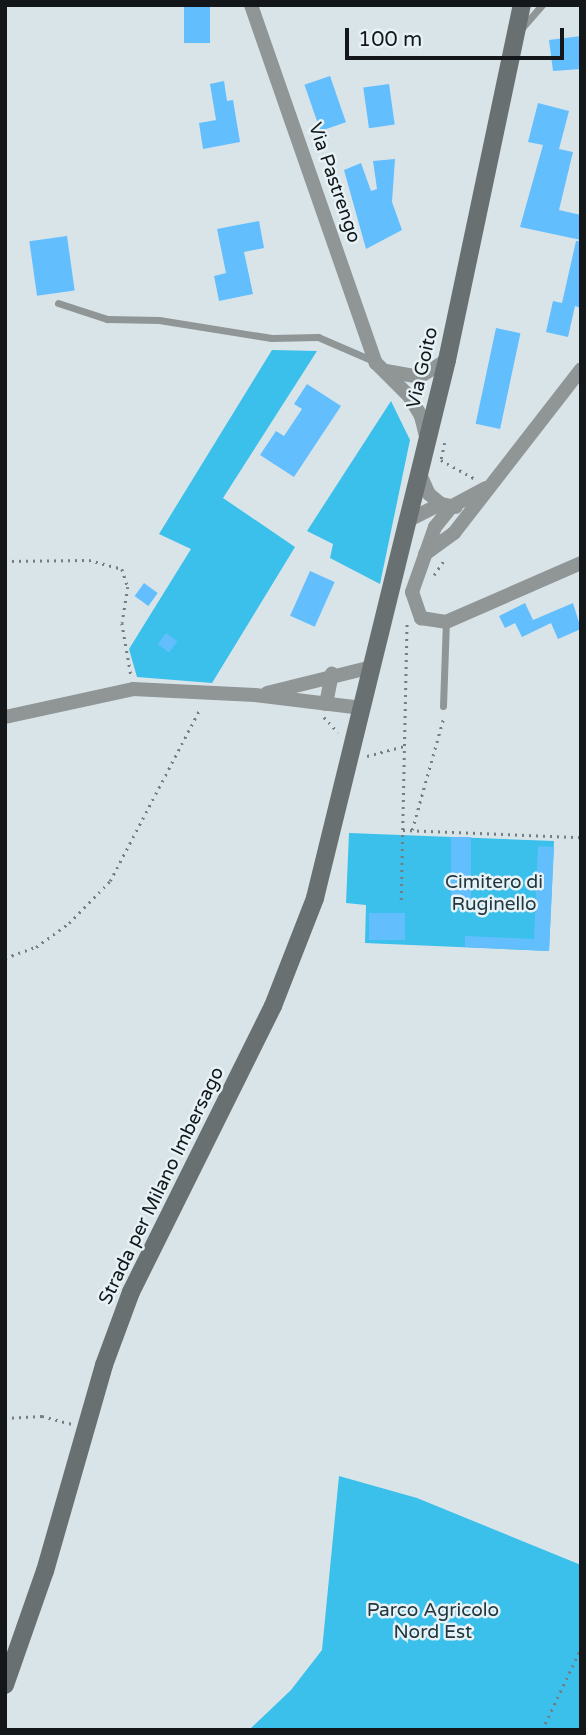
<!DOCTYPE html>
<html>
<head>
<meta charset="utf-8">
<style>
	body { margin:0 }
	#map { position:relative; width:586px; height:1735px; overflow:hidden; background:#d9e4e9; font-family:"Varela Round",sans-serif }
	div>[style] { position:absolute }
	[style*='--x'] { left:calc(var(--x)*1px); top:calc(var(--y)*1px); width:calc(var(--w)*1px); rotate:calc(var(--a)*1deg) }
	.green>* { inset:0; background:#3ac0ea }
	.building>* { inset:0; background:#63befe; transform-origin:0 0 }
	.path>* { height:2.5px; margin-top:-1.25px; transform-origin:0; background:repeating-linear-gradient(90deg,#757d80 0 2px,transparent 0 7px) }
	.lane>* { height:7px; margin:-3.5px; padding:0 3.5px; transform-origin:3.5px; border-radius:3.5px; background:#909596 }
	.street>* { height:14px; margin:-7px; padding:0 7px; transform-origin:7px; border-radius:7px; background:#909596 }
	.secondary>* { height:18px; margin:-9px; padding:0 9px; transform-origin:9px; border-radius:9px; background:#697071 }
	span { translate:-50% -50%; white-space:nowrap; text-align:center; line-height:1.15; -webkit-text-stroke:5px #e6f2f6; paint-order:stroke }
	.street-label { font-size:19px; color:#131719 }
	.park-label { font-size:19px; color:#223840 }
	.frame { position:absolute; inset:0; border:7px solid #131719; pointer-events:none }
	.scale { position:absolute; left:345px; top:28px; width:219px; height:32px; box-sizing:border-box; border:4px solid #131719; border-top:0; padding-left:9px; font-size:21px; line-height:24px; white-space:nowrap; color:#131719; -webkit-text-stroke:5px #e6f2f6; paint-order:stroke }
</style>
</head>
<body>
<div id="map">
	<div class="green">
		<div style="clip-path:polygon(272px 350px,317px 351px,223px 498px,295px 547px,212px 683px,137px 677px,129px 649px,191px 549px,159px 534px)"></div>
		<div style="clip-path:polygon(391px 401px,410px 440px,380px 584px,330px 558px,333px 544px,307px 531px)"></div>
		<div style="clip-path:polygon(349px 833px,554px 841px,549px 951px,365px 943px,366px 905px,346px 903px)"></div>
		<div style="clip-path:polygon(339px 1476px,417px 1498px,581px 1565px,581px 1730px,249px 1730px,291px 1690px,322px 1650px)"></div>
	</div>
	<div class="building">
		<div style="left:184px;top:5px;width:26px;height:38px"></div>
		<div style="clip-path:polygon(581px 36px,581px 69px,553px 71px,549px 40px)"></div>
		<div style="left:330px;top:76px;width:49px;height:27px;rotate:71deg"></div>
		<div style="clip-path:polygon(224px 81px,227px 101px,233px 100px,240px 142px,203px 149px,199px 123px,216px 120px,210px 84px)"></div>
		<div style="left:389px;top:84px;width:41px;height:26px;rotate:82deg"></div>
		<div style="clip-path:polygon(538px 103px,569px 111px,559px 149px,573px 152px,559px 210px,581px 215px,581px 240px,520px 227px,543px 145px,528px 142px)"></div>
		<div style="clip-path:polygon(395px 159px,392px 202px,402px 230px,366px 249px,344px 170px,361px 163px,371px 191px,377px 189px,373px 161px)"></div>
		<div style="clip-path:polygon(259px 221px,264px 248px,244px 252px,253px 294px,219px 301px,214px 276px,226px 273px,217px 229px)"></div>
		<div style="left:67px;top:236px;width:55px;height:38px;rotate:82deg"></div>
		<div style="clip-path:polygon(576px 241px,581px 241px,581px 308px,575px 306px,568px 337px,546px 332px,553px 301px,562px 303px)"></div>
		<div style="left:496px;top:328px;width:25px;height:98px;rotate:12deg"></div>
		<div style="clip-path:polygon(307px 384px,341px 406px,294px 477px,260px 455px,276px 431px,284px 436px,302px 409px,294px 404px)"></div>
		<div style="left:310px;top:571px;width:27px;height:49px;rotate:24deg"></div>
		<div style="left:144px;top:583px;width:17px;height:16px;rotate:36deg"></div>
		<div style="clip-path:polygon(525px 603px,533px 620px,573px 603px,581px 629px,558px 639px,551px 623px,522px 637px,515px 623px,505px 628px,499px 616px)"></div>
		<div style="left:166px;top:633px;width:14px;height:14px;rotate:36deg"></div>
		<div style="left:451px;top:837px;width:20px;height:63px"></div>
		<div style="clip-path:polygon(538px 846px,554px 847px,549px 951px,465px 947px,465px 936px,534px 939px)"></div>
		<div style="left:369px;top:913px;width:36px;height:27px"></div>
	</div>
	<div class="path">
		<div style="--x:445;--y:443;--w:17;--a:103"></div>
		<div style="--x:441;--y:460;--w:39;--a:29"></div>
		<div style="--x:5;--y:561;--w:84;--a:-0.7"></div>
		<div style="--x:89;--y:560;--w:34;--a:15"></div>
		<div style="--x:122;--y:569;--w:19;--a:72"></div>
		<div style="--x:128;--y:587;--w:36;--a:99"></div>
		<div style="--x:122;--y:623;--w:53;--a:80.2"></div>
		<div style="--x:434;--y:575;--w:18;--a:-56"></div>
		<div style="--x:324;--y:717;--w:21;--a:47"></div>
		<div style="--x:367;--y:756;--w:38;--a:-15"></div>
		<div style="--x:403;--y:830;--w:178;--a:2.3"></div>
		<div style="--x:412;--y:830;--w:118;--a:-74.3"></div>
		<div style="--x:401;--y:900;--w:276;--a:-88.8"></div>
		<div style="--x:5;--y:958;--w:33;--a:-20"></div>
		<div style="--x:36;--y:947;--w:41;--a:-36"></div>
		<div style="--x:69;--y:923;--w:59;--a:-45.7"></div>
		<div style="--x:110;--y:881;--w:196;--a:-62.4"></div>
		<div style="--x:5;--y:1418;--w:37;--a:-3"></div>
		<div style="--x:42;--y:1416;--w:30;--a:15"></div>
		<div style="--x:542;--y:1730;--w:91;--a:-64.6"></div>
	</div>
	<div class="lane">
		<div style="--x:521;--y:29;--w:32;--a:-49"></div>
		<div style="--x:58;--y:303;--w:52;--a:18.1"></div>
		<div style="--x:107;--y:319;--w:52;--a:1.1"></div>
		<div style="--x:159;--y:320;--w:114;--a:9.1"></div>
		<div style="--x:272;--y:338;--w:46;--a:-1.2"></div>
		<div style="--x:318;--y:337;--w:63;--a:23.3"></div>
		<div style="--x:443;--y:706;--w:84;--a:-88"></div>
	</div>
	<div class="street">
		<div style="--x:251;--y:5;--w:379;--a:70.8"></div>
		<div style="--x:376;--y:363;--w:47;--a:45"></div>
		<div style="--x:409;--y:396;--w:23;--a:59"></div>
		<div style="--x:421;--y:416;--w:25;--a:76"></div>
		<div style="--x:386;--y:371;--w:34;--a:10"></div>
		<div style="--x:419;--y:377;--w:33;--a:-31"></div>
		<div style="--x:419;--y:472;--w:24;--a:66"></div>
		<div style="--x:429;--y:494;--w:16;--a:40"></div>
		<div style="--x:486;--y:488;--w:38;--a:152"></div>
		<div style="--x:452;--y:506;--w:27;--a:129"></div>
		<div style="--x:435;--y:527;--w:69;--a:109.5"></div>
		<div style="--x:412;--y:592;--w:28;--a:71"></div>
		<div style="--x:421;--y:618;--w:25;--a:9"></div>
		<div style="--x:446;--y:622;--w:147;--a:-23.6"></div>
		<div style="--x:407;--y:521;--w:38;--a:-27"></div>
		<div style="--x:441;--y:504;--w:15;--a:11"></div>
		<div style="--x:425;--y:554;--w:36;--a:-36"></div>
		<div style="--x:454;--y:533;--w:207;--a:-52.2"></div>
		<div style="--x:267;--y:693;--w:108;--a:-13.9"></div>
		<div style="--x:326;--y:704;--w:31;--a:-79"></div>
		<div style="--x:5;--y:717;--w:131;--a:-12.3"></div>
		<div style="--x:133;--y:689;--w:122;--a:2.8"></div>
		<div style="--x:255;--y:695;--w:108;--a:6.9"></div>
	</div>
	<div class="secondary">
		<div style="--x:5;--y:1685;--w:121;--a:-70.7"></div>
		<div style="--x:45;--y:1571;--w:214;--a:-74"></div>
		<div style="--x:104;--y:1365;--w:78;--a:-69.7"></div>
		<div style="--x:131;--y:1292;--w:319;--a:-63.6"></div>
		<div style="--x:273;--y:1006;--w:116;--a:-68.7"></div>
		<div style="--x:315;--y:898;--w:554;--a:-76.21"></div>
		<div style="--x:447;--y:360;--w:363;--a:-78.1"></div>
	</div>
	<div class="street-label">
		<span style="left:334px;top:183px;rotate:71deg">Via Pastrengo</span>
		<span style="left:423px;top:368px;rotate:-77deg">Via Goito</span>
		<span style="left:162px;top:1186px;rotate:-64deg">Strada per Milano Imbersago</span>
	</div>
	<div class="park-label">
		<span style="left:494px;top:894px">Cimitero di<br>Ruginello</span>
		<span style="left:433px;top:1622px">Parco Agricolo<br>Nord Est</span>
	</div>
	<div class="frame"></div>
	<div class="scale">100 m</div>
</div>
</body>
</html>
